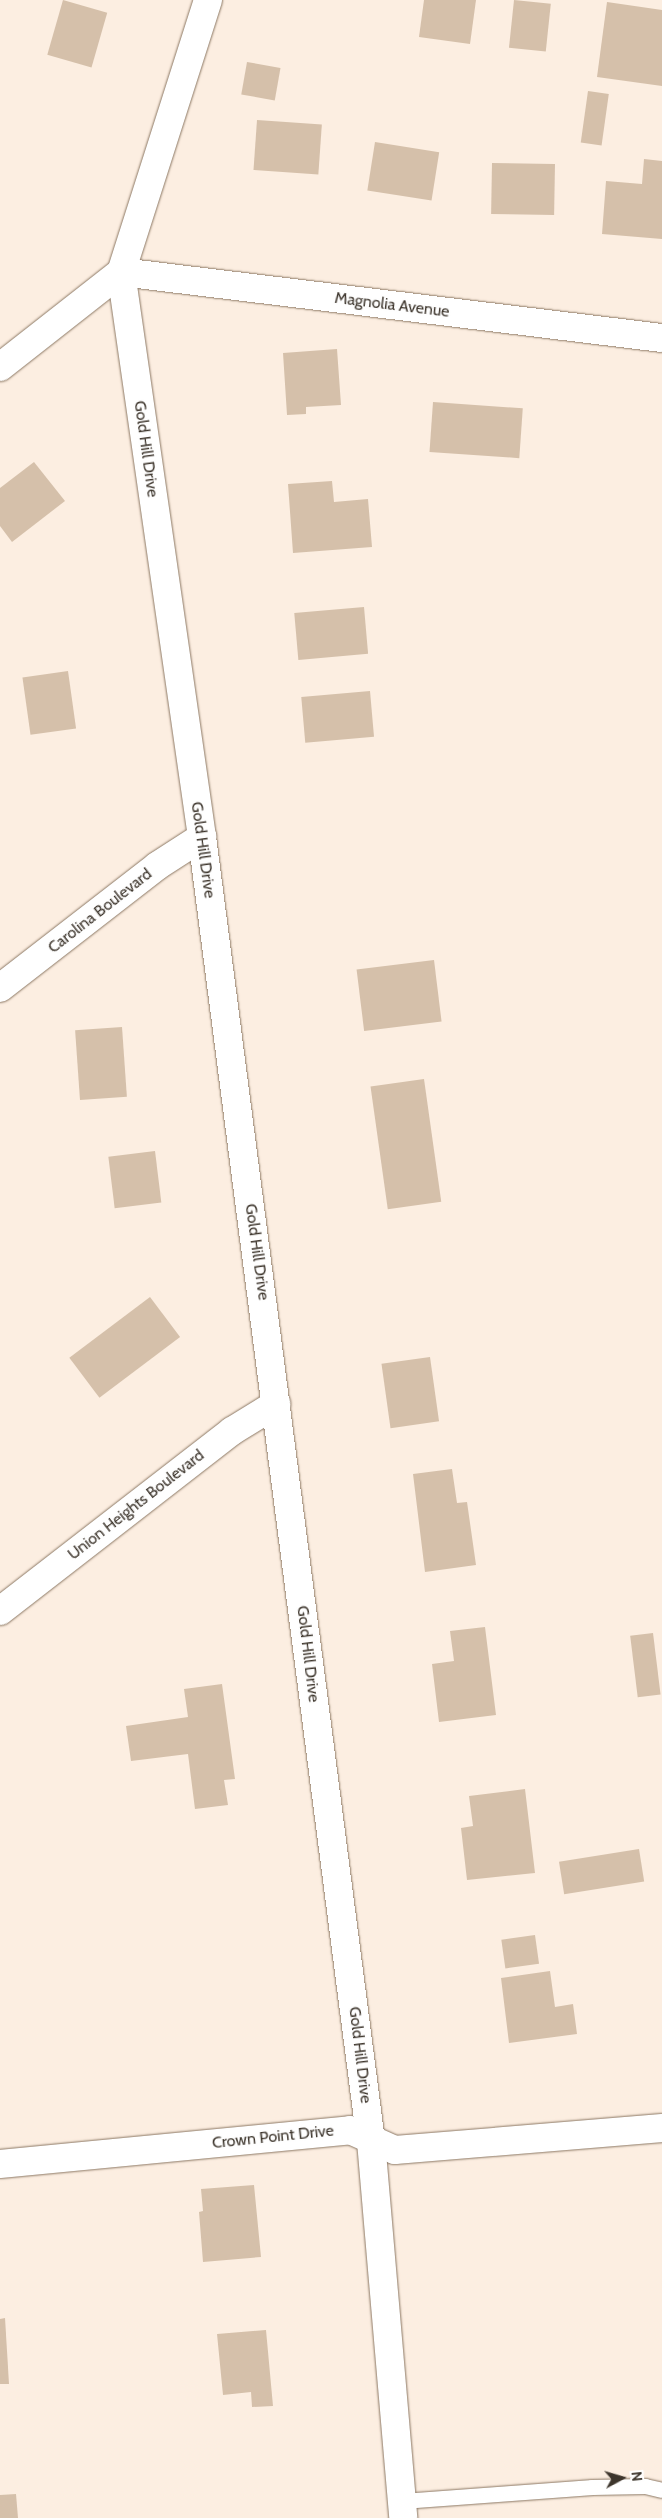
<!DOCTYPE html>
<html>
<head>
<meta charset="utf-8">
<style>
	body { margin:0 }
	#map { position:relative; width:662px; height:2518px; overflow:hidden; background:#fceee1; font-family:Cabin,sans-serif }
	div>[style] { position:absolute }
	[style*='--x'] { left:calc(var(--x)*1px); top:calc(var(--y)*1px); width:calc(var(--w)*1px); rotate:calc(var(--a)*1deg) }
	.building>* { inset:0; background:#d5c0aa; transform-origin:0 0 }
	.roads { filter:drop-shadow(0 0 1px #8c7864) drop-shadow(0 0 1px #8c7864) }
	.service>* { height:15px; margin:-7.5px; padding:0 7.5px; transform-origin:7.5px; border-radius:7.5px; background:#fff }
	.minor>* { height:28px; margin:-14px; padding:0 14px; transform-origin:14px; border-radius:14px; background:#fff }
	.tertiary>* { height:28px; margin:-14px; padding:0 14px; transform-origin:14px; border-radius:14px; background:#fff }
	span { translate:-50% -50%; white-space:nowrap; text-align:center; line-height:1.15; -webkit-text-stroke:4px #fefefe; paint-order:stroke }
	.street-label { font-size:16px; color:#3d352c }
	.north { position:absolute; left:597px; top:2453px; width:50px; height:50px; -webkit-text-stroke:4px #fefefe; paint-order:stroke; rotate:84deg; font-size:14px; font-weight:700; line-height:20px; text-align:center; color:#3d352c }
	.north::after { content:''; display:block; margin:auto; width:18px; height:22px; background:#3d352c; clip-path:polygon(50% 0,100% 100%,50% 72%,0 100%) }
</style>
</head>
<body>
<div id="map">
	<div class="building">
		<div style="left:63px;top:0;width:46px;height:57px;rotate:16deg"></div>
		<div style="clip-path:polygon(424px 0,476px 0,470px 44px,419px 37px)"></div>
		<div style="left:514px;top:0;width:37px;height:48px;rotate:6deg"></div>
		<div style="clip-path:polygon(607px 2px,662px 10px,662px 86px,597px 77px)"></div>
		<div style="left:247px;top:62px;width:34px;height:33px;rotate:10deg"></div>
		<div style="left:588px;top:91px;width:21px;height:52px;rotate:8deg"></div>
		<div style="left:257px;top:120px;width:65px;height:50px;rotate:4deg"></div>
		<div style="left:375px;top:142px;width:65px;height:49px;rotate:9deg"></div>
		<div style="clip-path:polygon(644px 159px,662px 161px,662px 239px,602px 234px,606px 181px,642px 184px)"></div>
		<div style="left:492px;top:163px;width:63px;height:51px;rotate:1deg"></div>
		<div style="clip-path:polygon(337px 349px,341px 405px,306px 407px,306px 414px,287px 415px,283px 353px)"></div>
		<div style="left:433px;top:402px;width:90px;height:50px;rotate:4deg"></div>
		<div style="clip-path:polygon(34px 462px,65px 501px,12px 542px,0 526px,0 488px)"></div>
		<div style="clip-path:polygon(332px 481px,334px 502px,368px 499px,372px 547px,293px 553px,288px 484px)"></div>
		<div style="left:364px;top:607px;width:47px;height:70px;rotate:85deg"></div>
		<div style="left:68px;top:671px;width:58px;height:46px;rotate:82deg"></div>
		<div style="left:370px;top:691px;width:46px;height:69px;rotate:85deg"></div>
		<div style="left:434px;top:960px;width:62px;height:78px;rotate:83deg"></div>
		<div style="left:122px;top:1027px;width:70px;height:47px;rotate:86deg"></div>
		<div style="left:424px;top:1079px;width:124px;height:54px;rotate:82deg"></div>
		<div style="left:155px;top:1151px;width:52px;height:47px;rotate:83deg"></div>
		<div style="left:150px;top:1297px;width:50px;height:101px;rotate:53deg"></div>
		<div style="left:430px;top:1357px;width:65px;height:49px;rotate:82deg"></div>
		<div style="clip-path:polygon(452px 1469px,457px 1503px,467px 1502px,476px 1565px,425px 1572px,413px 1474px)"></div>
		<div style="clip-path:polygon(485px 1627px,496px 1715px,439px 1722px,432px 1664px,454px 1661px,450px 1631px)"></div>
		<div style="left:653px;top:1633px;width:62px;height:23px;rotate:83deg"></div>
		<div style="clip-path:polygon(222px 1684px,235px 1779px,224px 1780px,228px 1805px,195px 1809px,188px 1754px,131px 1761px,126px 1726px,188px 1717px,184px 1689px)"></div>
		<div style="clip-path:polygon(525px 1789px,535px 1873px,467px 1880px,461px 1828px,473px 1826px,469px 1796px)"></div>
		<div style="left:639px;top:1849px;width:33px;height:81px;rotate:81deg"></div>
		<div style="left:535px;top:1935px;width:29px;height:34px;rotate:82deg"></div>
		<div style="clip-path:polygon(550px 1971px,555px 2007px,573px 2004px,577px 2034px,509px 2043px,501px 1978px)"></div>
		<div style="clip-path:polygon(254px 2185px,261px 2257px,203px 2262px,199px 2212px,203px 2211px,201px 2189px)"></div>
		<div style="clip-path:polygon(5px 2318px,9px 2384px,0 2384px,0 2319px)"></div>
		<div style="clip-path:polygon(266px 2330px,273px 2406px,252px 2407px,251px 2392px,223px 2395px,217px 2334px)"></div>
		<div style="clip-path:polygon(16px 2494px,18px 2518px,0 2518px,0 2495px)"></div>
	</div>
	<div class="roads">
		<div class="service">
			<div style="--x:402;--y:2501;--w:191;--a:-4.2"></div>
			<div style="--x:592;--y:2487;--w:53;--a:-1.1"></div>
			<div style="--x:645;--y:2486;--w:17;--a:13"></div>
		</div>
		<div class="minor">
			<div style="--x:0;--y:367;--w:154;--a:-38.1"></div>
			<div style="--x:121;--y:272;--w:545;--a:6.96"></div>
			<div style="--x:0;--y:988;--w:199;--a:-37.8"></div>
			<div style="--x:157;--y:866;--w:54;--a:-32.8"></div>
			<div style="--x:0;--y:1611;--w:294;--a:-37.8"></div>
			<div style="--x:232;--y:1431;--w:52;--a:-31.5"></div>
			<div style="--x:0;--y:2164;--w:352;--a:-5.5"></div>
			<div style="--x:350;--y:2130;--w:49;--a:24"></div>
			<div style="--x:395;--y:2150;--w:268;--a:-4.7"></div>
		</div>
		<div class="tertiary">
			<div style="--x:208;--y:0;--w:286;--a:107.7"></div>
			<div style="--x:121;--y:272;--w:571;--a:81.84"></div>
			<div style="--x:202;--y:837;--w:1315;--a:82.62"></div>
			<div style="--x:371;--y:2141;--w:378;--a:85.1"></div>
		</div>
	</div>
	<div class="street-label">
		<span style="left:392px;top:305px;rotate:7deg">Magnolia Avenue</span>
		<span style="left:146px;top:449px;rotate:82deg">Gold Hill Drive</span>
		<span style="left:203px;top:850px;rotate:82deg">Gold Hill Drive</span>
		<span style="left:100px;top:911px;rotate:-38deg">Carolina Boulevard</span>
		<span style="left:257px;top:1252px;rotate:82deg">Gold Hill Drive</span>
		<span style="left:136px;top:1505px;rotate:-38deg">Union Heights Boulevard</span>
		<span style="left:308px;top:1654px;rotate:83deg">Gold Hill Drive</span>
		<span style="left:360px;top:2055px;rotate:83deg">Gold Hill Drive</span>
		<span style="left:273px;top:2137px;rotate:-6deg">Crown Point Drive</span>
	</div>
	<div class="north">N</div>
</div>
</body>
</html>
